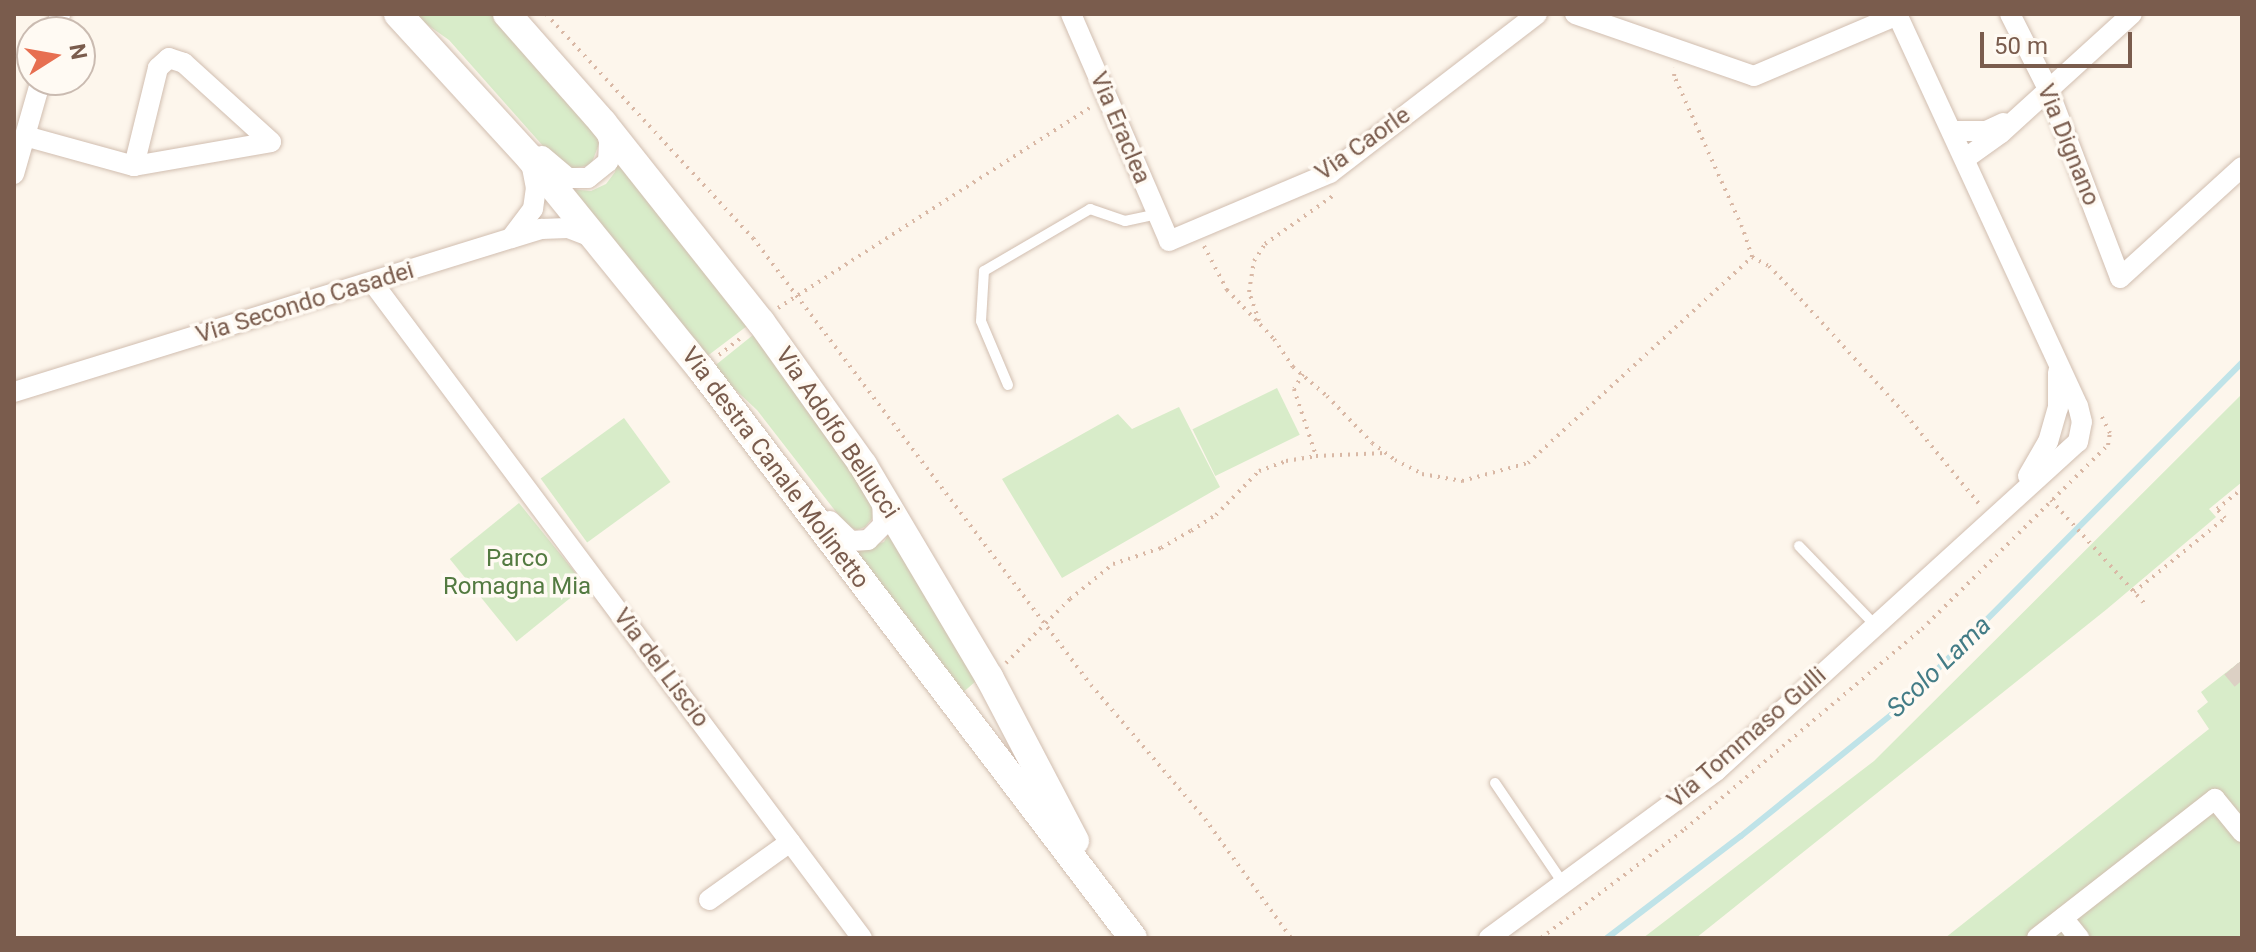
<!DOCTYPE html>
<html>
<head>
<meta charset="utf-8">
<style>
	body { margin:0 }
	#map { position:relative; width:2256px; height:952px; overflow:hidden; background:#fdf6ec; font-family:Roboto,sans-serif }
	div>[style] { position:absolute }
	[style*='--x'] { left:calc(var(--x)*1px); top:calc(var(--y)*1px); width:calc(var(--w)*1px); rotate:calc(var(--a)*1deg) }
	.green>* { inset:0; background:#d8ecc9; transform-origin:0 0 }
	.stream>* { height:6px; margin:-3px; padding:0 3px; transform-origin:3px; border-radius:3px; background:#bfe3e8 }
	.street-tunnel>* { height:20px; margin-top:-10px; transform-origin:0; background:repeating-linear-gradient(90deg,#dcd0c4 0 20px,transparent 0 30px) }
	.path>* { height:4px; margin-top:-2px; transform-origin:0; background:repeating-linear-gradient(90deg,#d9b8a5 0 2px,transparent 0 8px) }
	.roads { filter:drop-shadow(0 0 2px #d1beb0) drop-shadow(0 0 2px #d1beb0) }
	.lane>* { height:10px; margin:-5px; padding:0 5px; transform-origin:5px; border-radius:5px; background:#fff }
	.street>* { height:20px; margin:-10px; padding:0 10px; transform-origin:10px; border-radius:10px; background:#fff }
	.secondary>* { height:28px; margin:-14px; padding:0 14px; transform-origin:14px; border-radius:14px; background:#fff }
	span { translate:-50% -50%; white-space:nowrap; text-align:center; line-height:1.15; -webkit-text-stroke:7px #fffaf3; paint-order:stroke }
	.street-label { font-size:24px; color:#7a5c4d }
	.park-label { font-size:24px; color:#537a41 }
	.water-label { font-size:26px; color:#437c86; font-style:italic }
	.frame { position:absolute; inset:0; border:16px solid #7a5c4d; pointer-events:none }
	.north { position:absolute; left:16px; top:16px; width:80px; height:80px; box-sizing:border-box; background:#fffaf3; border:2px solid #cabbb1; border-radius:50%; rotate:79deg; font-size:22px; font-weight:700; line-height:32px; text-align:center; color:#7a5c4d }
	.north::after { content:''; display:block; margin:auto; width:28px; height:36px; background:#e76f51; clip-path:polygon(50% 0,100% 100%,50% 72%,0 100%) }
	.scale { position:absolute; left:1980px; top:32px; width:152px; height:36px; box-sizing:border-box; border:4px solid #7a5c4d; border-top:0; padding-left:10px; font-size:24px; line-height:28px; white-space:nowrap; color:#7a5c4d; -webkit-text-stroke:6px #fffaf3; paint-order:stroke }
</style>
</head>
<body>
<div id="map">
	<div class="green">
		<div style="clip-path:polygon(412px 14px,494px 14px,594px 129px,599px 144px,591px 165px,570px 169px,559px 164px,449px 40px)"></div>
		<div style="clip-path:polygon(618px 156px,747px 326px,706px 357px,570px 189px,591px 191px,606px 184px,615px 172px)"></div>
		<div style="clip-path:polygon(753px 335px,877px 503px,876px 514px,865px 527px,857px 530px,847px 526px,757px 410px,712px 368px)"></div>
		<div style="left:1277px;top:388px;width:52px;height:94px;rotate:64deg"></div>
		<div style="clip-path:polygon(2242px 394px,2242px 482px,2209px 509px,2216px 517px,2107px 609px,1696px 938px,1643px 938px,1874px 761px)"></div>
		<div style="clip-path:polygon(1179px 407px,1220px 487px,1062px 578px,1002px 479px,1118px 414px,1132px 429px)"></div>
		<div style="left:624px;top:418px;width:79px;height:103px;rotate:54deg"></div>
		<div style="left:519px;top:503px;width:106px;height:89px;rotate:51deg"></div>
		<div style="clip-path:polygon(891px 529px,976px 681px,960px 695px,854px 551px,884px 542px)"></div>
		<div style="clip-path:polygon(2242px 660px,2242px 938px,1945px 938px,2209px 729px,2197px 711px,2208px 702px,2201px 692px)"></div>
	</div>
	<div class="stream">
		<div style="--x:1607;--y:938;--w:168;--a:-37.3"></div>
		<div style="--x:1741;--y:836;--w:199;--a:-38.9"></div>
		<div style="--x:1896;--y:711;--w:491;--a:-45.2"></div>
	</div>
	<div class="street-tunnel">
		<div style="--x:2232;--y:668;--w:16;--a:50"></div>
	</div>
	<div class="path">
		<div style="--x:546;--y:14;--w:305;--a:47.3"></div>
		<div style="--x:753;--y:238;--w:560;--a:52.91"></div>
		<div style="--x:1091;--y:685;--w:176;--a:49.6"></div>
		<div style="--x:1205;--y:819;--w:147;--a:54.1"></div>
		<div style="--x:1204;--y:246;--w:50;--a:62.4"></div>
		<div style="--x:1227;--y:290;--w:68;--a:46.2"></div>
		<div style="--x:1274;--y:339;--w:34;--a:56"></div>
		<div style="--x:1293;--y:367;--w:45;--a:40.5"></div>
		<div style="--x:1327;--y:396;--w:65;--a:46.2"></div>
		<div style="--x:1372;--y:443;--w:29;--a:36"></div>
		<div style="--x:1395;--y:460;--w:30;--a:27"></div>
		<div style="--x:1422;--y:474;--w:41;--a:9.9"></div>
		<div style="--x:1462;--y:481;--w:68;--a:-15.3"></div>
		<div style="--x:1528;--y:463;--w:304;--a:-42.6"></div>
		<div style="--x:1752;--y:257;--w:32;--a:-108"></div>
		<div style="--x:1742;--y:227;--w:166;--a:-114.2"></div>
		<div style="--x:1674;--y:76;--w:8;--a:-83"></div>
		<div style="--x:1752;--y:257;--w:19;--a:28"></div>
		<div style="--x:1769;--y:266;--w:37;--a:46"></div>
		<div style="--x:1795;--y:293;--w:165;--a:47.7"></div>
		<div style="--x:1906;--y:415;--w:115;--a:50.6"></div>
		<div style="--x:778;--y:308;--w:372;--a:-32.7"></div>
		<div style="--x:1259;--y:321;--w:31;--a:-109"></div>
		<div style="--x:1249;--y:292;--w:31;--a:-81"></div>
		<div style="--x:1254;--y:261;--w:20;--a:-57"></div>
		<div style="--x:1265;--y:244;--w:85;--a:-35.4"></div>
		<div style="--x:719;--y:355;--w:31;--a:-38"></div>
		<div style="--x:1303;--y:374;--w:17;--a:121"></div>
		<div style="--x:1294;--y:389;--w:71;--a:71.8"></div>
		<div style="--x:1316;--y:456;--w:69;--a:-2.5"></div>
		<div style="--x:2051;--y:500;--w:140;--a:47.9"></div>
		<div style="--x:2134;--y:592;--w:117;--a:-39.1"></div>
		<div style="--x:2225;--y:518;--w:12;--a:-132"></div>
		<div style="--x:2217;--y:509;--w:32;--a:-39"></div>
		<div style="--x:1006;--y:663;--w:91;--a:-45"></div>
		<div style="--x:1070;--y:599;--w:55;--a:-39.1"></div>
		<div style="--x:1113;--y:564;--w:51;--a:-18.4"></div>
		<div style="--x:1161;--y:548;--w:34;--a:-30"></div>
		<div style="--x:1191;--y:531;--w:30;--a:-33"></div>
		<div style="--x:1216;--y:515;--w:62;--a:-45.7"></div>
		<div style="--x:1259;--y:471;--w:29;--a:-20"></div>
		<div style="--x:1286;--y:461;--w:30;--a:-9"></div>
		<div style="--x:1541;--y:938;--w:181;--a:-37.1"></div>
		<div style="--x:1685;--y:829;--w:310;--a:-40.2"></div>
		<div style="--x:1922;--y:629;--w:262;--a:-44.7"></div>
		<div style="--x:2108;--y:445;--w:12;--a:-81"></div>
		<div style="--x:2110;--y:433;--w:18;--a:-117"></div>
	</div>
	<div class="roads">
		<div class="lane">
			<div style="--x:1008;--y:385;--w:69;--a:-112.9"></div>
			<div style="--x:981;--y:321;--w:50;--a:-86.6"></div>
			<div style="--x:984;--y:271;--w:123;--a:-30.3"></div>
			<div style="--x:1090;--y:209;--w:37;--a:19"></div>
			<div style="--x:1125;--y:221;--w:33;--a:-12"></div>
			<div style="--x:1799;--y:546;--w:110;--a:46.1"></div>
			<div style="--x:1495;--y:783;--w:121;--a:55.8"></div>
		</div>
		<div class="street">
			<div style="--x:1071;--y:14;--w:247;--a:66.6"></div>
			<div style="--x:1169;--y:241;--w:175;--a:-22.9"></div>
			<div style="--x:1330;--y:173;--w:261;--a:-37.5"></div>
			<div style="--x:1575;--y:14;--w:189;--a:19.1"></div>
			<div style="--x:1754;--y:76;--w:156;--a:-23"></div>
			<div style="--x:2010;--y:14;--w:84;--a:63.1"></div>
			<div style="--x:2048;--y:89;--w:202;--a:69.1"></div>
			<div style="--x:2120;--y:278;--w:165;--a:-42.3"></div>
			<div style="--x:55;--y:32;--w:19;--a:-74"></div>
			<div style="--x:1952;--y:131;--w:34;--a:0"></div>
			<div style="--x:1986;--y:131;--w:19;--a:-25"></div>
			<div style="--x:25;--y:136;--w:113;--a:15.4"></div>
			<div style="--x:134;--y:166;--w:139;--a:-9.9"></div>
			<div style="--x:271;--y:142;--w:118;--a:-137.8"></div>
			<div style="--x:184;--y:63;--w:16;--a:-162"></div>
			<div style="--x:169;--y:58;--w:15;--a:138"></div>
			<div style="--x:158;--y:68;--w:101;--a:103.8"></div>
			<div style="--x:542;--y:156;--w:34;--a:40"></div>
			<div style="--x:568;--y:178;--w:20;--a:0"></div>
			<div style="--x:588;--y:178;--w:26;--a:-39"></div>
			<div style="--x:608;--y:162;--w:21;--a:-87"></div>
			<div style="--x:609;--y:141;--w:14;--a:-107"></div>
			<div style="--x:1966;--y:158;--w:43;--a:-35.5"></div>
			<div style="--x:2001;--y:133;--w:177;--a:-42.3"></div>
			<div style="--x:14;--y:174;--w:98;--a:-74"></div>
			<div style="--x:511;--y:238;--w:36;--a:-53"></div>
			<div style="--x:533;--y:209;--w:21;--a:-82"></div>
			<div style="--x:536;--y:188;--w:26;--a:-101"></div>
			<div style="--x:373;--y:283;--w:817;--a:53.26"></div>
			<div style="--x:14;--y:392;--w:552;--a:-17.19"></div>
			<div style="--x:541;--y:229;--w:27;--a:-2"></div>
			<div style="--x:568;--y:228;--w:25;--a:21"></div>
			<div style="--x:2028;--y:476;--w:39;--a:-60"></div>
			<div style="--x:2048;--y:442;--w:35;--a:-74"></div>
			<div style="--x:2058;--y:408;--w:36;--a:-90"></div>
			<div style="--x:830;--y:521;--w:29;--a:44"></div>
			<div style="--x:851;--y:541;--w:17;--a:-3"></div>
			<div style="--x:868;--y:540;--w:21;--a:-45"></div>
			<div style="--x:883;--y:525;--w:24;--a:-92"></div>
			<div style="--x:709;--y:900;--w:100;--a:-35.6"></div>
			<div style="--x:2063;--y:918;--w:26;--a:51"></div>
			<div style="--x:1489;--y:938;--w:282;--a:-36.3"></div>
			<div style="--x:1716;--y:771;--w:489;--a:-42.3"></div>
			<div style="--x:2078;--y:442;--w:20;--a:-79"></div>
			<div style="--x:2082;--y:422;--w:16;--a:-104"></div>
			<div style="--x:2078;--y:406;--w:432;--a:-114.8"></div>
			<div style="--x:2037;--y:938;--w:226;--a:-38"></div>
			<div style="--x:2215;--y:799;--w:43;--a:50.7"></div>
		</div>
		<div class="secondary">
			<div style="--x:398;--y:14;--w:195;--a:47.5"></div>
			<div style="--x:530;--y:158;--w:272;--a:51"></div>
			<div style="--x:701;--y:369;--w:714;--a:52.79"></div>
			<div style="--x:507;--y:14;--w:145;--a:48.6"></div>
			<div style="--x:603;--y:123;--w:254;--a:51.6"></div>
			<div style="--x:761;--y:322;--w:176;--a:54.5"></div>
			<div style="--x:863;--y:465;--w:247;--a:59.3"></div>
			<div style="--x:989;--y:677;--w:185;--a:62.3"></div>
		</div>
	</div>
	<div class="street-label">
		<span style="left:1120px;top:128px;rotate:67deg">Via Eraclea</span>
		<span style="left:1363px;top:144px;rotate:-35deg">Via Caorle</span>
		<span style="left:2068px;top:145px;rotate:68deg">Via Dignano</span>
		<span style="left:305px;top:303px;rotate:-17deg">Via Secondo Casadei</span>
		<span style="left:837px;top:433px;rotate:56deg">Via Adolfo Bellucci</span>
		<span style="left:775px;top:468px;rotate:53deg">Via destra Canale Molinetto</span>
		<span style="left:661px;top:668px;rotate:53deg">Via del Liscio</span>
		<span style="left:1747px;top:738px;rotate:-41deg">Via Tommaso Gulli</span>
	</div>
	<div class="park-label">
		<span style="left:517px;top:573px">Parco<br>Romagna Mia</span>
	</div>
	<div class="water-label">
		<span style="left:1939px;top:667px;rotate:-44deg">Scolo Lama</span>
	</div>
	<div class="frame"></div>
	<div class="north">N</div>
	<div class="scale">50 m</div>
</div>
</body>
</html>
